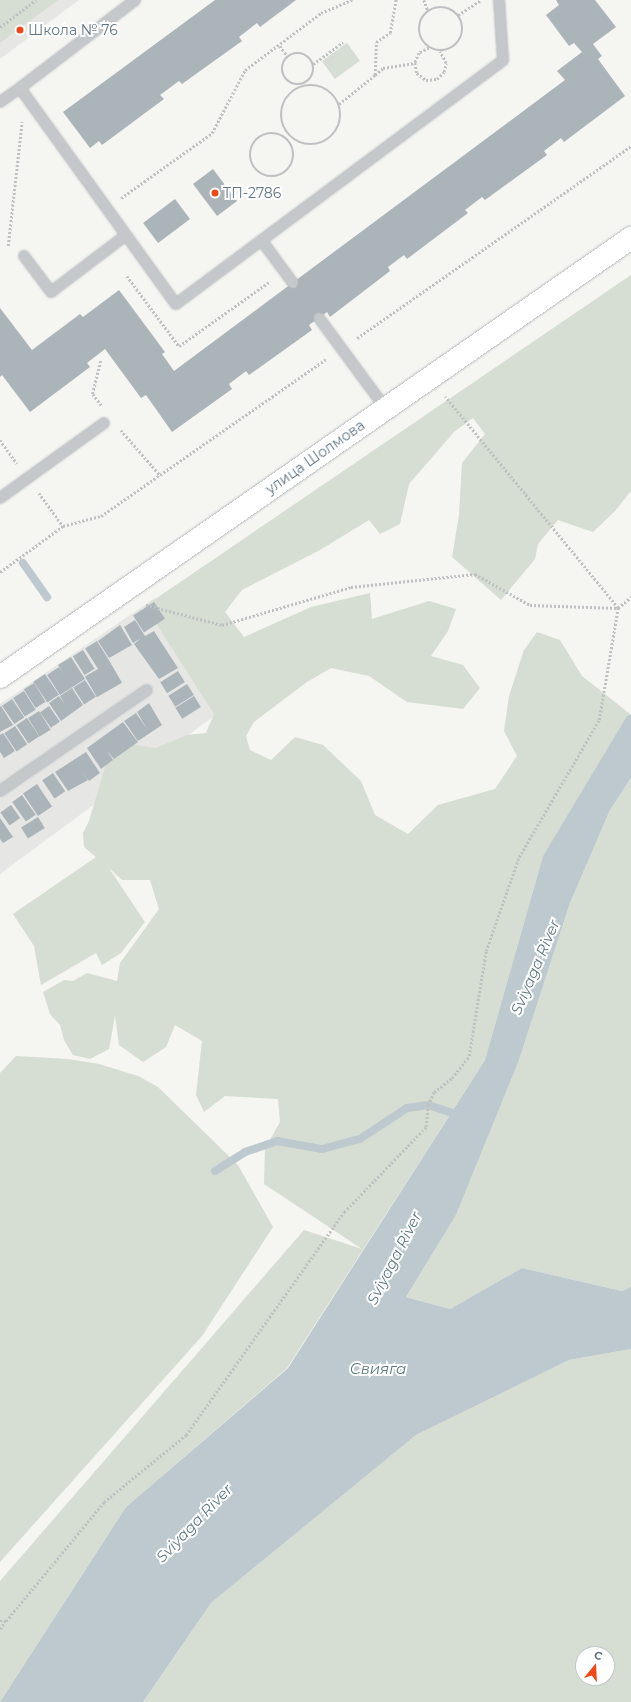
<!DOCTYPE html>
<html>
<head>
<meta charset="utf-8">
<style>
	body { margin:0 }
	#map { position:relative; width:631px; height:1702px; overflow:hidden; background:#f5f5f1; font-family:Montserrat,sans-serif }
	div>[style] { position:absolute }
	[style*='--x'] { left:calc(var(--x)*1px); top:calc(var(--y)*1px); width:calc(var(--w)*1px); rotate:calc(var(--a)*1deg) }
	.built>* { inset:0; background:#e6e7e5 }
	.green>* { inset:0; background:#d6ddd2; transform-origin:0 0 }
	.water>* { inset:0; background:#bdc9ce }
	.stream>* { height:8px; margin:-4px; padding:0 4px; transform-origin:4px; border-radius:4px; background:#bdc9ce }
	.building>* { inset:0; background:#abb4b9; transform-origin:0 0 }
	.path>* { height:2.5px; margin-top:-1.25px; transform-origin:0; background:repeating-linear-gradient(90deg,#bec0c2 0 2px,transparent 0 4px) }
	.path>.ring { margin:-1.25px; padding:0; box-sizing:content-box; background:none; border:2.5px solid #bec0c2; border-radius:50% }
	.roads { filter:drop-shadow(0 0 1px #b4babe) drop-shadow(0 0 1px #b4babe) }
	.lane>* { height:10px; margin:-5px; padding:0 5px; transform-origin:5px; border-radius:5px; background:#c4c8cb }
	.secondary>* { height:22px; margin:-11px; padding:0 11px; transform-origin:11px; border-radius:11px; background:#fff }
	.dots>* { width:11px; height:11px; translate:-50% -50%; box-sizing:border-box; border:2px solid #fff; border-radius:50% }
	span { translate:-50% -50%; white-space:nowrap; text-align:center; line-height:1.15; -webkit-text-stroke:4px #fff; paint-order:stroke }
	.poi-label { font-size:14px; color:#627584 }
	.left { translate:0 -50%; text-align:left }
	.street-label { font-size:14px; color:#627584 }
	.water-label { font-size:15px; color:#5e7882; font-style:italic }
	.north { position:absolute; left:575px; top:1646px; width:40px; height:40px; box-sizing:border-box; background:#fff; border:1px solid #c0c8ce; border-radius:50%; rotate:18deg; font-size:11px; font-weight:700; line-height:16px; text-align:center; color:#627584 }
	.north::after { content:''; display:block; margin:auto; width:14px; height:18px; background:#ef4717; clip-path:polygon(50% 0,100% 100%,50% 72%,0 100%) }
</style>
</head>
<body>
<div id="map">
	<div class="built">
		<div style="clip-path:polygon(0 0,79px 0,0 59px)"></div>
		<div style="clip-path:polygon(155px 598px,221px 711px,0 874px,0 704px)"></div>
	</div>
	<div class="green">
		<div style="clip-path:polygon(0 0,58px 0,0 43px)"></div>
		<div style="left:347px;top:43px;width:22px;height:31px;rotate:54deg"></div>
		<div style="clip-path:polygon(631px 275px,631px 491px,615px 511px,593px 532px,558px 520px,538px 544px,535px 559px,501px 600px,452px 557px,459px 515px,462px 463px,485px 434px,473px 418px,454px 432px,409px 484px,400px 524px,380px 534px,369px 520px,320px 550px,242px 590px,225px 612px,244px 637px,311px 607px,370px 593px,372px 619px,429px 601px,456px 609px,448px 631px,431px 656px,463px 665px,480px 688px,463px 709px,407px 702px,369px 676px,331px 668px,307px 682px,254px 722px,246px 736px,250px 750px,271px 760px,295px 737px,323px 745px,361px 781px,375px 815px,408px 834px,438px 805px,495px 789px,517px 756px,504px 731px,509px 696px,524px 650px,537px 632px,560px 640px,582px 676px,630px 714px,543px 856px,485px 1060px,287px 1368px,126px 1507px,0 1702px,0 1581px,304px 1230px,362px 1249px,264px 1184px,265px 1149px,280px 1122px,278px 1099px,225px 1096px,204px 1112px,196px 1095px,202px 1041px,175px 1025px,166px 1047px,143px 1062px,119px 1045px,115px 1016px,109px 1049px,90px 1059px,73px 1055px,64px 1040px,60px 1025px,50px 1014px,43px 992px,64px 980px,73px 981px,87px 973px,117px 981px,120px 963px,159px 909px,150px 880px,122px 880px,109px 868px,145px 922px,121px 953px,102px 965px,96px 953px,41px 985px,34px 946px,13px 914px,96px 857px,84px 847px,83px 833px,89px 821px,108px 757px,129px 744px,156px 748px,187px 735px,206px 733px,214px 714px,145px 606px)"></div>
		<div style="clip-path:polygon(631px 778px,631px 1287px,622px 1291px,522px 1268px,450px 1309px,406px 1297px,456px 1215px,518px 1063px,570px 903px,610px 810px)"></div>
		<div style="clip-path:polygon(16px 1056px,68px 1059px,99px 1064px,138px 1076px,158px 1087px,238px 1165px,273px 1227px,202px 1336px,0 1562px,0 1073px)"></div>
		<div style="clip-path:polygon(evenodd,631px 1349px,631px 1702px,143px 1702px,211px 1603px,416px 1435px,569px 1360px,631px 1349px,583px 1654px,607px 1654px,607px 1678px,583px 1678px,583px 1654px)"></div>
	</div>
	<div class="water">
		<div style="clip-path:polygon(631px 714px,631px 778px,610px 810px,570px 903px,518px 1063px,456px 1215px,406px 1297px,450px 1309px,522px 1268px,622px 1291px,631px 1287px,631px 1349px,569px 1360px,416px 1435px,211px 1603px,143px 1702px,0 1702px,126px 1507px,288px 1368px,485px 1060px,543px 856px,627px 716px)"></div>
	</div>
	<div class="stream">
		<div style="--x:23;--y:563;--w:42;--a:54.8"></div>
		<div style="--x:215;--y:1171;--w:36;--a:-32"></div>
		<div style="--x:245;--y:1152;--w:34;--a:-19"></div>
		<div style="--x:277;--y:1141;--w:46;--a:10.1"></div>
		<div style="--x:322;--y:1149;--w:39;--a:-15"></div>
		<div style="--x:360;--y:1139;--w:56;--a:-33.4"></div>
		<div style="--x:407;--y:1108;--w:21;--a:-8"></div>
		<div style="--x:428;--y:1105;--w:36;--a:18"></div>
	</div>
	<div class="building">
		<div style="clip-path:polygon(215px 0,296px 0,260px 27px,257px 23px,239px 37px,242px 41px,182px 84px,179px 81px,160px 95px,164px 99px,102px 145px,99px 141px,90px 148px,63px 112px)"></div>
		<div style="clip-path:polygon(556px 0,595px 0,616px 27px,593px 44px,602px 56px,598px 59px,625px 96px,564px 142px,561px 138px,544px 151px,547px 155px,485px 200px,482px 197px,465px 210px,468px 213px,407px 259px,404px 255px,388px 267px,390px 271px,330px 317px,327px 312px,309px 325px,312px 330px,249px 375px,246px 371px,229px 384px,232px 389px,172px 432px,146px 395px,141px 398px,105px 349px,87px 363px,90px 367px,30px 412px,2px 375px,0 377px,0 308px,32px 350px,80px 314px,83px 317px,119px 290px,165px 352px,162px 354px,174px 371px,565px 80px,557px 71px,582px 52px,574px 43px,569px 46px,546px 15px,559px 5px)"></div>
		<div style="left:213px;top:169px;width:40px;height:25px;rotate:53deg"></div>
		<div style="left:175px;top:199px;width:25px;height:40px;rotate:53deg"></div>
		<div style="left:154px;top:602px;width:20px;height:25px;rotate:57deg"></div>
		<div style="clip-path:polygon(135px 620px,145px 636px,154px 631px,161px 642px,149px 650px,161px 642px,178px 668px,159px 679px,134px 644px,141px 638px,133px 643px,124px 627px)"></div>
		<div style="clip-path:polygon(120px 625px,132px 645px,109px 658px,98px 641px)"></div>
		<div style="left:97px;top:641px;width:25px;height:14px;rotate:58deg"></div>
		<div style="left:83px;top:650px;width:22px;height:12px;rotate:58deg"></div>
		<div style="clip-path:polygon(71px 657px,85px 679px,60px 695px,47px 675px,59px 667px,65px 675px,58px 665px)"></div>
		<div style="left:110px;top:662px;width:24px;height:29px;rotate:60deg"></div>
		<div style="left:178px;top:671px;width:13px;height:21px;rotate:58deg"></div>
		<div style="left:45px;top:674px;width:25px;height:14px;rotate:56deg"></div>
		<div style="left:85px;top:680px;width:20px;height:14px;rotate:57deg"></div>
		<div style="left:34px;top:683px;width:22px;height:12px;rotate:58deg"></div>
		<div style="left:187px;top:684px;width:13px;height:22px;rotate:58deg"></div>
		<div style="clip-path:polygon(72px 688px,83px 705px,61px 721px,49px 703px,59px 696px,65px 704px,60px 696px)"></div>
		<div style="left:24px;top:691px;width:22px;height:13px;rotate:58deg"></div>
		<div style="left:194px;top:696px;width:13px;height:22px;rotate:58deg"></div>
		<div style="left:12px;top:699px;width:22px;height:12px;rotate:56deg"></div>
		<div style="clip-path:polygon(149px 703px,162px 725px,138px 741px,124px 721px,136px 713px,147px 729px,137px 712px)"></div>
		<div style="clip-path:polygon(1px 706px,13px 725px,0 732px,0 707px)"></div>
		<div style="left:49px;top:706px;width:19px;height:11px;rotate:55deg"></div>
		<div style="left:39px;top:711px;width:22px;height:13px;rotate:58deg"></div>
		<div style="left:27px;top:718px;width:22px;height:13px;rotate:56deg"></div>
		<div style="clip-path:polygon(123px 722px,138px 742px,114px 759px,107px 751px,113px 760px,101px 769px,87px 748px)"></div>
		<div style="left:15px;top:726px;width:22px;height:13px;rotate:56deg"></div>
		<div style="clip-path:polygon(3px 733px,15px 751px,4px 758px,0 752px,0 735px)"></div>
		<div style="clip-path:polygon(86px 752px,100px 773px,89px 781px,81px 770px,88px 780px,68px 791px,55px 772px)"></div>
		<div style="left:53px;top:773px;width:22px;height:13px;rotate:56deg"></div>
		<div style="left:37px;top:784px;width:27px;height:17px;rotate:56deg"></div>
		<div style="left:22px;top:795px;width:24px;height:12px;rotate:55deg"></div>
		<div style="left:11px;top:805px;width:16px;height:13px;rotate:55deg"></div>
		<div style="left:38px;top:817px;width:13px;height:20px;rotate:58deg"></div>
		<div style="clip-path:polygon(0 818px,13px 837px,3px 843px,0 839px)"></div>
	</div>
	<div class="path">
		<div style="--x:424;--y:0;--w:12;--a:70"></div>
		<div class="ring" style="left:419px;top:7px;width:41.5px;height:41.5px"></div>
		<div style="--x:458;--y:15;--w:27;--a:-33"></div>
		<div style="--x:0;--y:27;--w:45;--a:-36.9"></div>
		<div style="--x:280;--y:46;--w:14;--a:54"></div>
		<div style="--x:429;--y:48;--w:11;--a:153"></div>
		<div style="--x:419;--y:53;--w:11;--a:112"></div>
		<div style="--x:415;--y:63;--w:10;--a:79"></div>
		<div style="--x:417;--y:73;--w:11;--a:38"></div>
		<div style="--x:426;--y:80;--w:11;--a:-5"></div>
		<div style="--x:437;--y:79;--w:10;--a:-45"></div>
		<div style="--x:444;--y:72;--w:9;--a:-77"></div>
		<div style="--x:446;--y:63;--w:13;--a:-119"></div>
		<div class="ring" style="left:282px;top:53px;width:29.5px;height:29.5px"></div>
		<div style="--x:313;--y:64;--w:37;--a:-36"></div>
		<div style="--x:375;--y:75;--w:11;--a:-41"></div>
		<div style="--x:383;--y:68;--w:32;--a:-9"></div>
		<div class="ring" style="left:281px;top:85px;width:57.5px;height:57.5px"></div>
		<div style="--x:339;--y:104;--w:46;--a:-38.9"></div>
		<div style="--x:375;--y:75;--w:33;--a:-88"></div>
		<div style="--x:376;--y:42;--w:17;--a:-33"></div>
		<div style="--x:390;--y:33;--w:34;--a:-80"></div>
		<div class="ring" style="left:250px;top:133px;width:41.5px;height:41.5px"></div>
		<div style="--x:121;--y:198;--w:112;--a:-35.5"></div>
		<div style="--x:212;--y:133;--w:71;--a:-62.4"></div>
		<div style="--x:245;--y:70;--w:95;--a:-36.9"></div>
		<div style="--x:321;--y:13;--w:34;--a:-23"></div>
		<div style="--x:8;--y:246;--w:125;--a:-83.6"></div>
		<div style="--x:127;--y:276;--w:87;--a:53.4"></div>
		<div style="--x:179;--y:346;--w:110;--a:-35.4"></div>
		<div style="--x:357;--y:338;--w:335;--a:-35"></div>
		<div style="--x:101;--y:361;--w:34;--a:104"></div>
		<div style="--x:93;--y:394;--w:15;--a:53"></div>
		<div style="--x:121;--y:430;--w:60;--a:49.1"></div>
		<div style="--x:0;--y:440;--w:29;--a:54"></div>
		<div style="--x:39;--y:493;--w:41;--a:54"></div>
		<div style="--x:0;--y:572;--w:78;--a:-36.1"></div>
		<div style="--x:63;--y:526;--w:39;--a:-15"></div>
		<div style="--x:101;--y:516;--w:274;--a:-34.9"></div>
		<div style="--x:146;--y:605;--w:79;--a:14.7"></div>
		<div style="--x:222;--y:625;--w:134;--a:-16.4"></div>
		<div style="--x:351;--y:587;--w:125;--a:-6"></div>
		<div style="--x:475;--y:574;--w:63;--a:29.4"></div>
		<div style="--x:530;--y:605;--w:88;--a:2"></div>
		<div style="--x:618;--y:608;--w:17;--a:-40"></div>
		<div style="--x:0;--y:1621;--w:6;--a:0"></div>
		<div style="--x:6;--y:1621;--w:154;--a:-50.5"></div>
		<div style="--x:104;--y:1502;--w:106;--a:-39.3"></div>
		<div style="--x:186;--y:1435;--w:273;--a:-54.7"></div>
		<div style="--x:344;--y:1212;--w:118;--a:-46"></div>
		<div style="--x:426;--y:1127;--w:22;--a:-85"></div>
		<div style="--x:428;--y:1105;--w:14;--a:-65"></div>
		<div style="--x:434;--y:1092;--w:23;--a:-38"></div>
		<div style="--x:452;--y:1078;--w:28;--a:-52"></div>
		<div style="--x:469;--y:1056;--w:106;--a:-80.8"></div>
		<div style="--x:486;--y:951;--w:100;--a:-70.7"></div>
		<div style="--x:519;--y:857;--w:159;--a:-59.7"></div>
		<div style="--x:599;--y:720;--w:114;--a:-80.4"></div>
		<div style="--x:618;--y:608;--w:273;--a:-129.3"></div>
		<div style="--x:0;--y:1629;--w:9;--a:-58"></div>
	</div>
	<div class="roads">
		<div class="lane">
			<div style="--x:20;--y:88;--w:145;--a:-37.4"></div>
			<div style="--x:0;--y:102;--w:24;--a:-35"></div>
			<div style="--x:20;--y:88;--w:266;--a:54.2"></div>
			<div style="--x:176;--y:304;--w:408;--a:-36.7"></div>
			<div style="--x:503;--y:60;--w:60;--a:-93.8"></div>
			<div style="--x:262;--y:241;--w:52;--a:53.6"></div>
			<div style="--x:24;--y:256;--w:45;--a:53.1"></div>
			<div style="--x:51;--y:292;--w:94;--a:-37.2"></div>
			<div style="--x:319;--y:318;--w:113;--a:53.6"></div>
			<div style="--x:0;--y:498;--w:128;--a:-35.8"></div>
			<div style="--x:0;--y:791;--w:178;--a:-34.5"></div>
		</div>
		<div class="secondary">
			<div style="--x:0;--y:677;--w:769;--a:-34.83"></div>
		</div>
	</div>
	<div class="dots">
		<div style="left:20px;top:30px;background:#ef4717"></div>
		<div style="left:215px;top:193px;background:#ef4717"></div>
	</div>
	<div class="poi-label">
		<span class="left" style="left:28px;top:30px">Школа № 76</span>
		<span class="left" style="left:223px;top:193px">ТП-2786</span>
	</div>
	<div class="street-label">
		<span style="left:315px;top:457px;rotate:-35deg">улица Шолмова</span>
	</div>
	<div class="water-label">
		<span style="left:535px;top:967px;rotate:-67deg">Sviyaga River</span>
		<span style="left:394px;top:1258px;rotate:-63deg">Sviyaga River</span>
		<span style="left:378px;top:1369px">Свияга</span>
		<span style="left:194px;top:1523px;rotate:-46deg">Sviyaga River</span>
	</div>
	<div class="north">С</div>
</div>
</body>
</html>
